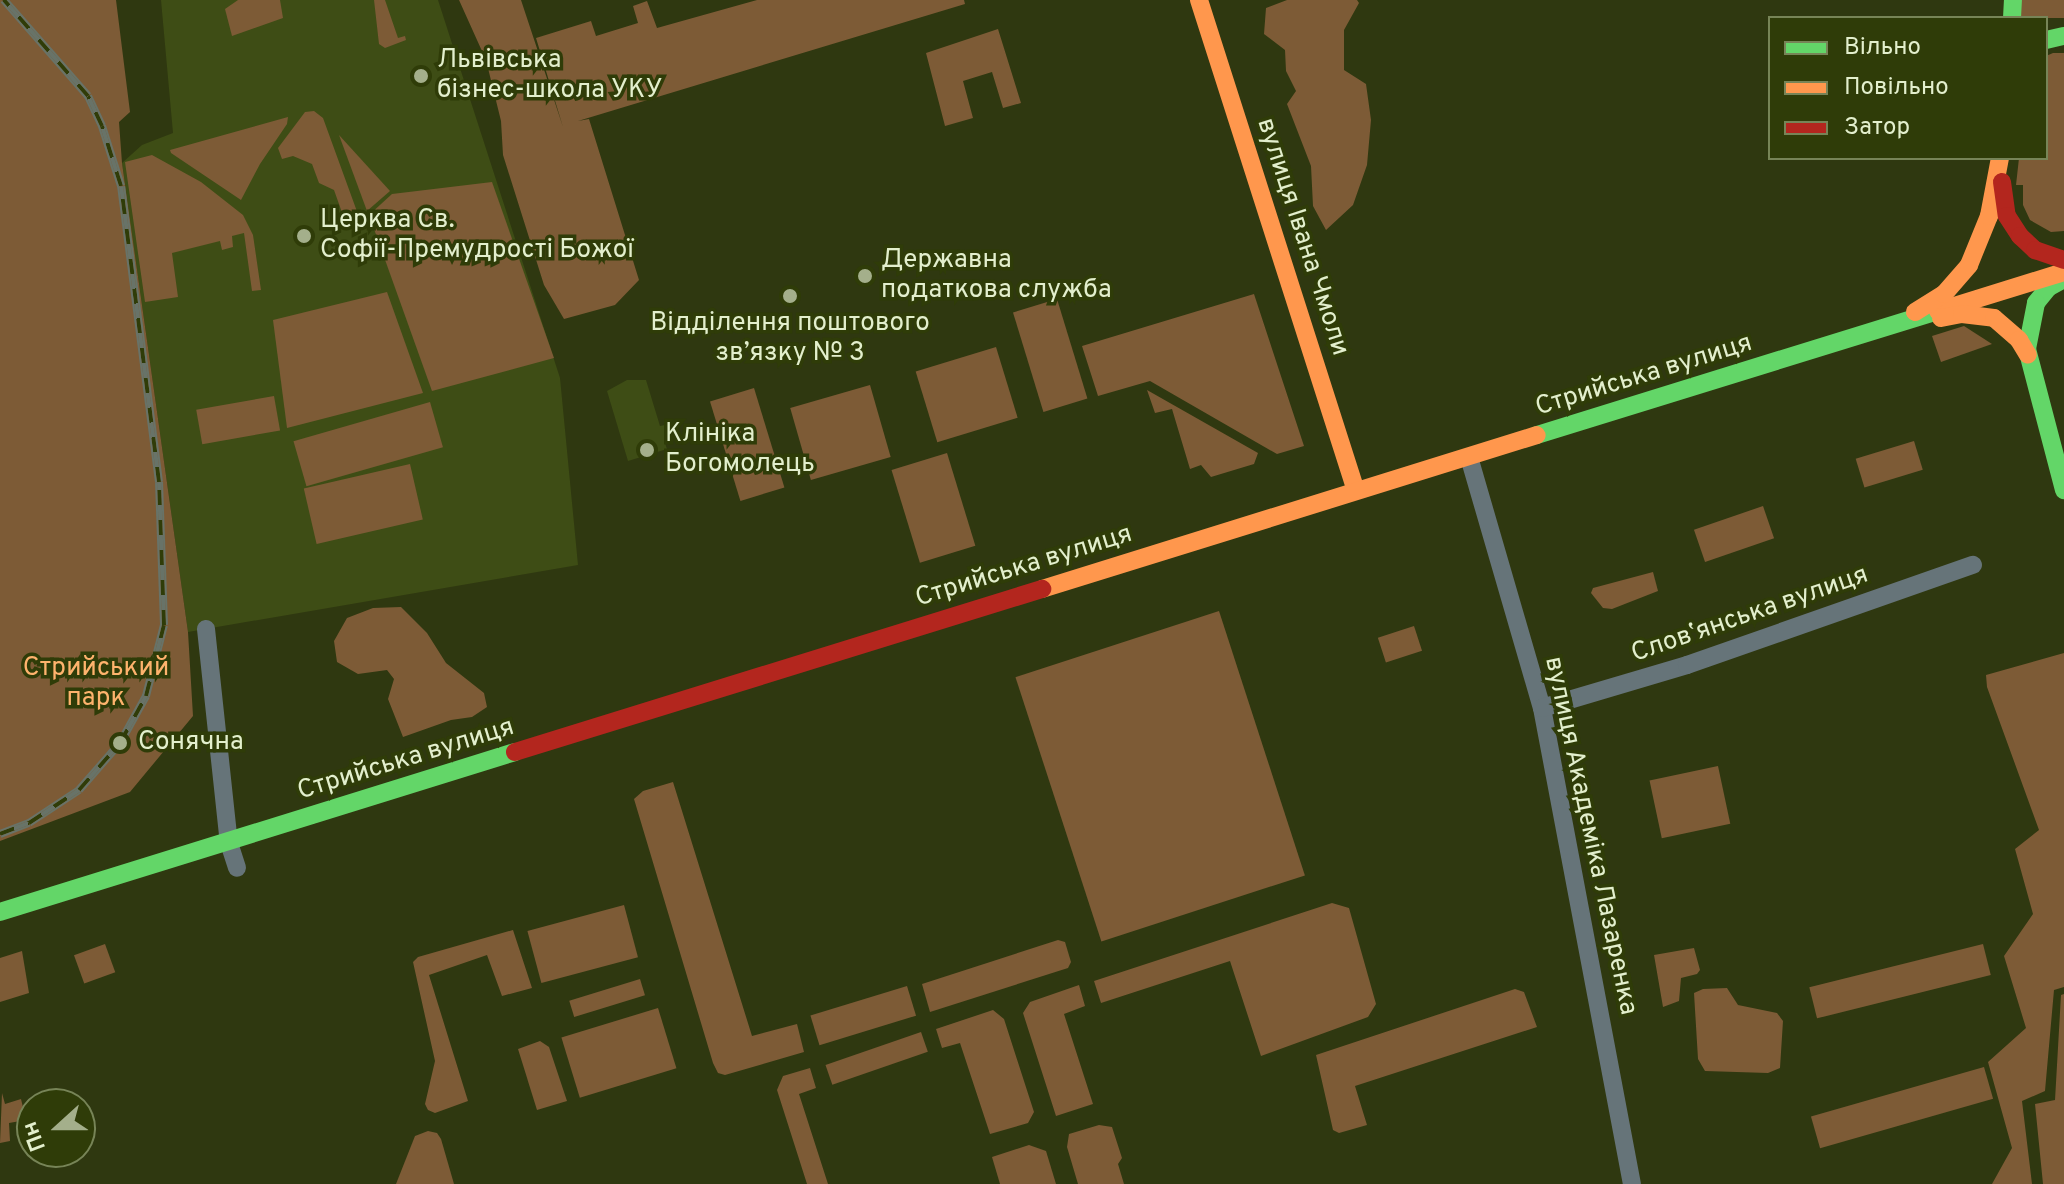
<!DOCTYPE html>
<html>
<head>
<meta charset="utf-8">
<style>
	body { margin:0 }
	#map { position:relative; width:2064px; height:1184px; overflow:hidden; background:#2f3810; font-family:Overpass,sans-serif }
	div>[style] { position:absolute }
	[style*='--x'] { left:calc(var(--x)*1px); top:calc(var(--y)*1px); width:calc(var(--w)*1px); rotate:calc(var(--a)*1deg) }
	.built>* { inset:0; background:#3e4d15 }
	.green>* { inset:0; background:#7d5b36; transform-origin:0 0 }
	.street>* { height:18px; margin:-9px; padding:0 9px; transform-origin:9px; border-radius:9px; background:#667479 }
	.fast>* { height:18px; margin:-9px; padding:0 9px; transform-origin:9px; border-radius:9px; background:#63d668 }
	.slow>* { height:18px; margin:-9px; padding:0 9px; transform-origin:9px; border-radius:9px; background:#ff974d }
	.jam>* { height:18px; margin:-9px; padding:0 9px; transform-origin:9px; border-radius:9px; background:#b3261e }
	.rail>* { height:8px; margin-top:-4px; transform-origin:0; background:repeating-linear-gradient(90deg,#2f3c08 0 15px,#687368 0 30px); box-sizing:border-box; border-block:2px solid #687368 }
	.dots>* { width:22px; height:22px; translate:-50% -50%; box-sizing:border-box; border:4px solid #2f3c08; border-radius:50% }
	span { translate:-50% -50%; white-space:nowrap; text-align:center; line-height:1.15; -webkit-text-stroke:7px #2f3c08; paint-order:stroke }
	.poi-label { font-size:26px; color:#e3efcd }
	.left { translate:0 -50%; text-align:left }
	.street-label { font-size:26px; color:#e3efcd }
	.park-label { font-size:26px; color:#feb36d }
	.legend { position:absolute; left:1768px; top:16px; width:280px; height:144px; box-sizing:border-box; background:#2f3c08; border:2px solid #778457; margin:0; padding:10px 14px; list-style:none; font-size:24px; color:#e3efcd }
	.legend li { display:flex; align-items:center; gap:16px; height:40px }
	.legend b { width:40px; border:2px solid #778457 }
	.north { position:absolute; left:16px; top:1088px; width:80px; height:80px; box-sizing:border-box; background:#2f3c08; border:2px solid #778457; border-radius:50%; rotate:249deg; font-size:22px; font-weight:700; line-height:32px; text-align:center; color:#e3efcd }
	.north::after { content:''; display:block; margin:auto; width:28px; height:36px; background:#a4af8b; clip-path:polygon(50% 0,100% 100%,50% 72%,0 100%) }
</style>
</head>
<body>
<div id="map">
	<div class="built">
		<div style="clip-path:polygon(161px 0,438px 0,560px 378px,578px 565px,188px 632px,122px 163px,142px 145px,173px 133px)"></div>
		<div style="clip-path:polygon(627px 380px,646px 380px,660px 426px,665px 425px,669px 438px,664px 440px,667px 449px,628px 461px,607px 391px)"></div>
	</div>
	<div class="green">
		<div style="clip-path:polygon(0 0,116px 0,130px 112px,119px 122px,122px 163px,188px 632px,193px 716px,130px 792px,0 841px)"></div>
		<div style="clip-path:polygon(238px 0,280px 0,283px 18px,232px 36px,225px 9px)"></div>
		<div style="clip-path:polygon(374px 0,385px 0,398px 38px,405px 36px,406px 40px,385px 48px,379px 44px)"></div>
		<div style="clip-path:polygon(459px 0,521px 0,563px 127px,536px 38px,591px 21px,596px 36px,638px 23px,633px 6px,647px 1px,657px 28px,757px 0,964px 0,965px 4px,578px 121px,589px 119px,639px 280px,615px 305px,564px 319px,544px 285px,503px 155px,501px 121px,486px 60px)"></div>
		<div style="clip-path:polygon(1287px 0,1357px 0,1359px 3px,1344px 30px,1344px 70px,1366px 84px,1371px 120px,1367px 165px,1353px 205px,1326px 230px,1313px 206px,1311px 166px,1287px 104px,1296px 91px,1286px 71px,1285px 50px,1264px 34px,1266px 8px)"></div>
		<div style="left:2020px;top:0;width:44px;height:18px"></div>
		<div style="clip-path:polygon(998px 29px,1021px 103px,1003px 108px,992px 72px,963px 81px,973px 118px,945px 126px,926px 53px)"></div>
		<div style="clip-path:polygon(2053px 53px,2064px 53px,2064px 231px,2051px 232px,2030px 220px,2023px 205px,2023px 185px,2016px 185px,2019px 158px,2046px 158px,2046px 56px)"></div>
		<div style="clip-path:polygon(314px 111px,323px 118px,359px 217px,345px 221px,334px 190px,319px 183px,312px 164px,293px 156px,282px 159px,278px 148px,305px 112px)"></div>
		<div style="clip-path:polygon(288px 117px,287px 124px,260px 164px,241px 200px,171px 153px,170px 150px)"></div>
		<div style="clip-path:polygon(339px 135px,390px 191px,367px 211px)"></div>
		<div style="clip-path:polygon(152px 155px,201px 182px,243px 215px,253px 235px,261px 290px,252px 291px,244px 233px,232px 236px,233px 247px,222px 250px,220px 241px,172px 253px,178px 297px,145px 302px,125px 162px)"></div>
		<div style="clip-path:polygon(492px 182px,554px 358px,432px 391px,369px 215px,392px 194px)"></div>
		<div style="clip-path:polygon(387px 292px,423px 393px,287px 428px,273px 320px)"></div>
		<div style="clip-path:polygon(1254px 294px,1304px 446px,1277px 454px,1150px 381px,1098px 396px,1082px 346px)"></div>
		<div style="left:1057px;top:299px;width:104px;height:46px;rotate:73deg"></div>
		<div style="clip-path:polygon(1964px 326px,1992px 344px,1941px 362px,1932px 336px)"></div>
		<div style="left:996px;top:347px;width:74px;height:84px;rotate:73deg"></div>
		<div style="left:870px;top:385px;width:75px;height:83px;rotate:74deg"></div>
		<div style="left:754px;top:388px;width:104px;height:46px;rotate:73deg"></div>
		<div style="clip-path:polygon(1147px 390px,1258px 453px,1254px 464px,1211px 477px,1201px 465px,1190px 469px,1172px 409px,1155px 413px)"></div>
		<div style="left:274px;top:396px;width:35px;height:79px;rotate:80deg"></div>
		<div style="left:430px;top:402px;width:47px;height:142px;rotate:74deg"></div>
		<div style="left:1914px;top:441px;width:30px;height:61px;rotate:73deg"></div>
		<div style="left:947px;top:453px;width:97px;height:58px;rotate:73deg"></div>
		<div style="left:410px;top:464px;width:57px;height:109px;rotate:77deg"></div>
		<div style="left:1763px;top:506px;width:34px;height:73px;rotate:71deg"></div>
		<div style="clip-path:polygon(1653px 572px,1658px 591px,1612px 609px,1603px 608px,1591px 593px,1593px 588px)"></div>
		<div style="clip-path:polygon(401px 607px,427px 633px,446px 663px,484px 693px,487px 707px,472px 717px,451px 720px,403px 737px,388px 699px,394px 679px,387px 670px,358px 674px,337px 662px,334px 641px,347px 618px,373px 608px)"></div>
		<div style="left:1219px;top:611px;width:278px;height:214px;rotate:72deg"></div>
		<div style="left:1414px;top:626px;width:26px;height:38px;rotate:72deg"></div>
		<div style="clip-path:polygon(2064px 653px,2064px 987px,2054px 990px,2045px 1091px,2022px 1101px,2032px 1184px,1992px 1184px,2012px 1148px,1988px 1062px,2026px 1028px,2004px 956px,2033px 914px,2015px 849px,2039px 830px,1987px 687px,1986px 675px)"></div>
		<div style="left:1718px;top:766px;width:59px;height:70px;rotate:78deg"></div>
		<div style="clip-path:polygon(673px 782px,752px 1036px,797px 1024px,804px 1052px,725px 1075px,718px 1073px,713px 1063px,634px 799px,643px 791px)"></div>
		<div style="clip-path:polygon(1332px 903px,1349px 908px,1376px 1004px,1368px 1017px,1261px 1056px,1230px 961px,1101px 1003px,1094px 981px)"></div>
		<div style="left:624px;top:905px;width:54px;height:100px;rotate:75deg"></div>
		<div style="clip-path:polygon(513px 930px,532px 988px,502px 996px,487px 955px,429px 975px,468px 1101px,435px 1113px,428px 1110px,425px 1104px,435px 1061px,413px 962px,418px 957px)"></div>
		<div style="clip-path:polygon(1058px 940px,1065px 942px,1071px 962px,1068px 968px,930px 1012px,922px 984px)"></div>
		<div style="left:105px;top:944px;width:30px;height:33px;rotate:70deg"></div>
		<div style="left:1983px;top:944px;width:32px;height:179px;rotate:76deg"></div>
		<div style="clip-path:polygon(1694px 948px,1700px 970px,1697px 974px,1681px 978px,1679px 1001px,1663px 1007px,1654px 955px)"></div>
		<div style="clip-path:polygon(22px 951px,29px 993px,0 1002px,0 958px)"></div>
		<div style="left:640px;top:979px;width:17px;height:74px;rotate:73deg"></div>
		<div style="clip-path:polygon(1079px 985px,1085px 1006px,1064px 1014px,1093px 1104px,1056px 1116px,1023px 1013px,1030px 1002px)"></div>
		<div style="left:907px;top:986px;width:31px;height:101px;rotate:73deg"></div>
		<div style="clip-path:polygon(1727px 988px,1738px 1005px,1777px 1013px,1783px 1021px,1780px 1068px,1768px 1073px,1705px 1071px,1698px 1059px,1694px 993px,1703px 989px)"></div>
		<div style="clip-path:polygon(1515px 989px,1524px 992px,1537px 1027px,1355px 1086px,1367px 1125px,1339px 1133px,1333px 1130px,1316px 1055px)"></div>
		<div style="clip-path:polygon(2064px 994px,2064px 1184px,2043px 1184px,2035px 1104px,2055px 1100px,2061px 995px)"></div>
		<div style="left:658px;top:1008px;width:63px;height:101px;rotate:73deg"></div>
		<div style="clip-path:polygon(993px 1010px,1004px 1019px,1034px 1112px,1028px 1123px,990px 1134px,960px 1043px,942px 1048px,936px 1029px)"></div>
		<div style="left:921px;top:1032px;width:21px;height:101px;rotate:71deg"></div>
		<div style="clip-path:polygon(540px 1041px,549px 1047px,567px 1101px,537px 1110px,518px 1049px)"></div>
		<div style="left:1984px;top:1067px;width:33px;height:180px;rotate:74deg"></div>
		<div style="clip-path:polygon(810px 1068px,816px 1088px,799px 1094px,828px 1184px,807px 1184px,777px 1090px,783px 1076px)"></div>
		<div style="clip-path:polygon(2px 1093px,5px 1104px,21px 1099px,26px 1120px,9px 1123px,10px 1141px,0 1143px)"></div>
		<div style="clip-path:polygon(1099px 1125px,1112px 1127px,1122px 1158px,1118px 1164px,1124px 1184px,1078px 1184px,1067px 1147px,1069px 1134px)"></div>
		<div style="clip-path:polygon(428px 1131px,437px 1133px,441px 1139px,454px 1184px,396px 1184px,415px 1136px)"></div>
		<div style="clip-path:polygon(1029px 1145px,1046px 1151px,1056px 1184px,1000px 1184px,992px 1157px)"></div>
	</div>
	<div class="street">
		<div style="--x:1469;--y:457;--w:261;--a:73.8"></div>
		<div style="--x:1542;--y:708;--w:484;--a:79.3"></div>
		<div style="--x:206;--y:629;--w:215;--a:83.9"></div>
		<div style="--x:229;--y:843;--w:26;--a:72"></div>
		<div style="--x:1542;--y:708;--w:151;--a:-16.5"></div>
		<div style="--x:1687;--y:665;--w:303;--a:-19.3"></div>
	</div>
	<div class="fast">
		<div style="--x:2012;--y:18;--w:18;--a:-87"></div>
		<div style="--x:2046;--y:40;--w:18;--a:-13"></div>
		<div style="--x:2064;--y:279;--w:18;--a:151"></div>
		<div style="--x:2048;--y:288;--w:19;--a:129"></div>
		<div style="--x:2036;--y:303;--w:47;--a:101.1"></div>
		<div style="--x:2027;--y:349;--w:146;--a:75.3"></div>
		<div style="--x:1537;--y:435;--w:420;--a:-17.2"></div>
		<div style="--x:0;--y:912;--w:539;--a:-17.26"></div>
	</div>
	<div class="slow">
		<div style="--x:1199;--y:0;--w:515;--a:72.27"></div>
		<div style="--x:1938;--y:311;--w:132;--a:-17.2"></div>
		<div style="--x:1915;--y:312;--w:34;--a:-32"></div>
		<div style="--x:1944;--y:294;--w:38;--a:-49"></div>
		<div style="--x:1969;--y:265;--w:53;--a:-67.8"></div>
		<div style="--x:1989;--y:216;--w:59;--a:-79.3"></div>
		<div style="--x:1941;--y:318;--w:21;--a:-11"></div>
		<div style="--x:1962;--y:314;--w:32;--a:7"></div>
		<div style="--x:1994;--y:318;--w:33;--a:41"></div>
		<div style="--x:2019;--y:340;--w:17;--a:59"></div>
		<div style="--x:1042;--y:589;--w:518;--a:-17.28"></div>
	</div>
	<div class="jam">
		<div style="--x:2002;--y:182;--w:34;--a:82"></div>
		<div style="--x:2007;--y:216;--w:24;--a:57"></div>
		<div style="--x:2020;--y:236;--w:21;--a:43"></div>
		<div style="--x:2035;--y:250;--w:31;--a:19"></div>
		<div style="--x:515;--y:752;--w:552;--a:-17.19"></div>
	</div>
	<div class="rail">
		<div style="--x:0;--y:834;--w:31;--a:-21"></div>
		<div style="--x:29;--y:823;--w:60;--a:-33.4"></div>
		<div style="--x:79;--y:790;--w:62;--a:-48.9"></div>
		<div style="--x:120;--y:743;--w:54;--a:-61"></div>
		<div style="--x:146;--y:696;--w:73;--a:-75.8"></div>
		<div style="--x:164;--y:625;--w:143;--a:-92"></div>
		<div style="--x:159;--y:482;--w:298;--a:-97.3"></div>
		<div style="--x:121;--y:186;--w:63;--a:-107.6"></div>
		<div style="--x:102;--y:126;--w:33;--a:-115"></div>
		<div style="--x:88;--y:96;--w:128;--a:-131.2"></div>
	</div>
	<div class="dots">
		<div style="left:421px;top:76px;background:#a4af8b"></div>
		<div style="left:304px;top:236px;background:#a4af8b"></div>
		<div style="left:865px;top:276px;background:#a4af8b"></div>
		<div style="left:790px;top:296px;background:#a4af8b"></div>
		<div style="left:647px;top:450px;background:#a4af8b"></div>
		<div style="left:120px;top:743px;background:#a4af8b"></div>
	</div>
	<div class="poi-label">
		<span class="left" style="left:437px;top:76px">Львівська<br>бізнес-школа УКУ</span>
		<span class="left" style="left:320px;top:236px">Церква Св.<br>Софії-Премудрості Божої</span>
		<span class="left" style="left:881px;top:276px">Державна<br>податкова служба</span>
		<span style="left:790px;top:339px">Відділення поштового<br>зв’язку № 3</span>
		<span class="left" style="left:665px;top:450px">Клініка<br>Богомолець</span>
		<span class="left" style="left:138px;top:743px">Сонячна</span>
	</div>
	<div class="street-label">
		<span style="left:1302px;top:237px;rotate:72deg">вулиця Івана Чмоли</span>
		<span style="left:1644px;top:376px;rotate:-17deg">Стрийська вулиця</span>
		<span style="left:1024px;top:567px;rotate:-17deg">Стрийська вулиця</span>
		<span style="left:1750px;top:615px;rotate:-19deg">Словʼянська вулиця</span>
		<span style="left:406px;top:760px;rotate:-17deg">Стрийська вулиця</span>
		<span style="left:1590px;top:836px;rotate:78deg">вулиця Академіка Лазаренка</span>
	</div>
	<div class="park-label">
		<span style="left:96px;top:684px">Стрийський<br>парк</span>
	</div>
	<ul class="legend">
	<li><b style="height:10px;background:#63d668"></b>Вільно</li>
	<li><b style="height:10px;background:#ff974d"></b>Повільно</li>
	<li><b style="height:10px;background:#b3261e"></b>Затор</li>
	</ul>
	<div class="north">Пн</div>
</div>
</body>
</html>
